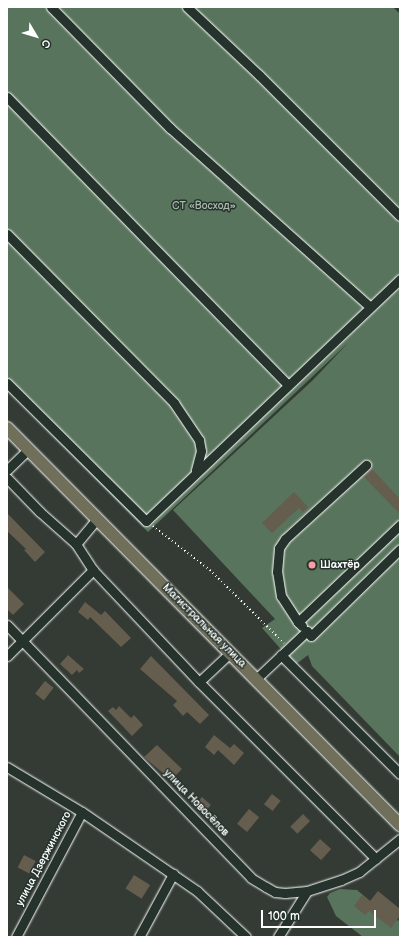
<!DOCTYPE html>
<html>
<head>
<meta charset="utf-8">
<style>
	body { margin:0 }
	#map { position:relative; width:407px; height:944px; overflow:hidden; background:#333b34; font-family:"Balsamiq Sans",sans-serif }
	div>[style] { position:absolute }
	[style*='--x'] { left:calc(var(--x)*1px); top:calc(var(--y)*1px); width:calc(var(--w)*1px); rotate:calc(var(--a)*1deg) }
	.green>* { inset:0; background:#58745c }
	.building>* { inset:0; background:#655d4e; transform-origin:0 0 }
	.path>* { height:1.5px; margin-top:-0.75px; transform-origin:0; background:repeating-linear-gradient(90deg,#fff 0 1px,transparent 0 4px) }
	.roads { filter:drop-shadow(0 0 1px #fff) drop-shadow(0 0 1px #fff) }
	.minor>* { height:9px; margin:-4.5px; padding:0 4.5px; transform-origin:4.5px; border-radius:4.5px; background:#26332d }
	.major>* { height:12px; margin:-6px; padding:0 6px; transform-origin:6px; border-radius:6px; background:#706f59 }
	.dots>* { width:11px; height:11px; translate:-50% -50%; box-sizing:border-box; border:2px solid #26332d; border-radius:50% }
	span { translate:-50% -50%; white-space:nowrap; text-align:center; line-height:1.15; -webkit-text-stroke:3px #26332d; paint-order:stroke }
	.park-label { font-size:11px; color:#acbaae }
	.poi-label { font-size:11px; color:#fff; font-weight:700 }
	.left { translate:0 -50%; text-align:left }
	.street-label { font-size:11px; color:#fff }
	.frame { position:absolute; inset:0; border:8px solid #fff; pointer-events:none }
	.north { position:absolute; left:16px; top:16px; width:40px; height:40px; -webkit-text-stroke:3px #26332d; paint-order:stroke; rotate:128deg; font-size:11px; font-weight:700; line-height:16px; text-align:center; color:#fff }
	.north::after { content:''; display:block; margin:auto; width:14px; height:18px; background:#fff; clip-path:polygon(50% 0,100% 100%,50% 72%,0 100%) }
	.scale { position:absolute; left:261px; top:910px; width:115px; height:18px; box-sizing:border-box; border:2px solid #fff; border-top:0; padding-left:5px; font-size:12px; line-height:14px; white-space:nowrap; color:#fff; -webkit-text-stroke:3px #26332d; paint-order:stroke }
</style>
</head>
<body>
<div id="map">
	<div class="green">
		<div style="clip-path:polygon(7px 7px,393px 7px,400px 14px,400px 757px,312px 666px,308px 655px,295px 665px,262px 628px,275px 619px,173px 510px,313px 380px,348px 343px,148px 532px,7px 390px)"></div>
		<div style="clip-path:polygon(340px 889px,357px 890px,376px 906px,395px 918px,400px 922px,400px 937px,363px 937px,336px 916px,327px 897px,330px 893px)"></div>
	</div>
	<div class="building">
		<div style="clip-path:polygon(371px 468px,400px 499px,400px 514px,363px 476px)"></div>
		<div style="clip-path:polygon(294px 492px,308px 507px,303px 512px,299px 508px,272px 533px,262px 523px)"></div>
		<div style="clip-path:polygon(7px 513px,45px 552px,35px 562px,24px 550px,26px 549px,7px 531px)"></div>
		<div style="clip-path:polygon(7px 587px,24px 604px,13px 615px,7px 609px)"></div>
		<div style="clip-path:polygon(85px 602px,101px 615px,105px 611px,131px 638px,121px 647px,90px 617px,88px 620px,78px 612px)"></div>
		<div style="clip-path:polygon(68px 655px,84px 669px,79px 673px,77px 670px,72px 675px,60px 664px)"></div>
		<div style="clip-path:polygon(151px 656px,209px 715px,200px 724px,187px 712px,183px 716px,173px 705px,177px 701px,140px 669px)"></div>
		<div style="left:45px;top:681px;width:11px;height:16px;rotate:38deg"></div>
		<div style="clip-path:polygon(119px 706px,131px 718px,134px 715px,143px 725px,132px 736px,108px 711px,113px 707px,116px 710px)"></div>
		<div style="clip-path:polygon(214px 735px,230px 748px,234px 744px,244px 753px,234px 765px,218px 750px,214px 755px,205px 747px)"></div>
		<div style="clip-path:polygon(157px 745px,182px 769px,171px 780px,144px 757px)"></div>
		<div style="left:272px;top:794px;width:11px;height:13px;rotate:38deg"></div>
		<div style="left:202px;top:797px;width:12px;height:11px;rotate:42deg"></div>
		<div style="left:249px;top:809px;width:13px;height:19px;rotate:39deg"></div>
		<div style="left:303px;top:814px;width:10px;height:18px;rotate:45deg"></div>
		<div style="left:320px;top:839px;width:15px;height:15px;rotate:42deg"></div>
		<div style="left:24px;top:855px;width:13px;height:14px;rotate:27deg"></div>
		<div style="left:134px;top:875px;width:19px;height:16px;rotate:32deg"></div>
		<div style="clip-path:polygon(378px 891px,400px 909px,400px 916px,391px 928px,369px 911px,365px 915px,354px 906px,362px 895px,370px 901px)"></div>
	</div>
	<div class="path">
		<div style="--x:153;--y:526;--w:72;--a:37.7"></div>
		<div style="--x:210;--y:570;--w:104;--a:44.6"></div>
	</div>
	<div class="roads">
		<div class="minor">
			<div style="--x:51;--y:7;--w:170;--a:45.5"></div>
			<div style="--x:170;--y:128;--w:268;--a:41.8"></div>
			<div style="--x:187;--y:7;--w:99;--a:43.4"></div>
			<div style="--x:259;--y:75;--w:199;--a:45"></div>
			<div style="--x:7;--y:97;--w:402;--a:45.7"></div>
			<div style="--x:7;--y:234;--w:238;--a:45.3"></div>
			<div style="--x:174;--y:403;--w:45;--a:56"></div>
			<div style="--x:199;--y:440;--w:11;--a:80"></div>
			<div style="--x:201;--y:451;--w:20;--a:105"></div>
			<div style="--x:7;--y:383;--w:196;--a:44.8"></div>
			<div style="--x:146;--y:521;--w:351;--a:-43.6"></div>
			<div style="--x:7;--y:470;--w:29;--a:-44"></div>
			<div style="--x:7;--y:478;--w:47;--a:45.9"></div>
			<div style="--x:40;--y:512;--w:48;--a:41.6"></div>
			<div style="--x:76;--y:544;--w:31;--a:57"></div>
			<div style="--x:93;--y:570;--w:154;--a:46.6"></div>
			<div style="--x:199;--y:682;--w:250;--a:45"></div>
			<div style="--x:76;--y:544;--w:33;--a:-50"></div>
			<div style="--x:298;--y:622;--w:31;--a:-123"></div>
			<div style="--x:281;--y:596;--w:24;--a:-99"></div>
			<div style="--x:277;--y:572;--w:24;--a:-85"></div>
			<div style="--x:279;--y:548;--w:11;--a:-56"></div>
			<div style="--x:285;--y:539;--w:110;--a:-42.4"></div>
			<div style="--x:7;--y:625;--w:351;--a:46"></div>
			<div style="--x:251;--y:878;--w:17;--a:31"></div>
			<div style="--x:266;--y:887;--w:10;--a:29"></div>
			<div style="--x:275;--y:892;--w:10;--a:6"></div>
			<div style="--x:285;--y:893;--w:22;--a:-5"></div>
			<div style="--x:307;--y:891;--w:36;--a:-18"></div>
			<div style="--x:341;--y:880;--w:20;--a:-24"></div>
			<div style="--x:359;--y:872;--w:53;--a:-38.8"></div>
			<div style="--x:302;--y:626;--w:6;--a:-135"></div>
			<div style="--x:298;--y:622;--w:141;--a:-43.6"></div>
			<div style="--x:281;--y:655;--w:168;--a:45"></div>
			<div style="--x:7;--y:656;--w:122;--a:-45"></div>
			<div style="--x:256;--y:679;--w:70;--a:-43.3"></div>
			<div style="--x:307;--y:631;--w:6;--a:51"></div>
			<div style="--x:311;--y:636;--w:124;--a:-44.3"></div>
			<div style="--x:199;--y:682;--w:42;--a:-43.1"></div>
			<div style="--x:7;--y:767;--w:87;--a:31"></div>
			<div style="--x:82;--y:812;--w:140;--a:34.5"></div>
			<div style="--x:197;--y:891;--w:67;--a:43.2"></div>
			<div style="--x:16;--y:937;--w:141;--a:-62.2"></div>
			<div style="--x:139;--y:937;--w:72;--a:-61.6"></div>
			<div style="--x:278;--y:937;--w:54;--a:-57.8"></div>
		</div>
		<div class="major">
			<div style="--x:7;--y:428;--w:559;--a:45.29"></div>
		</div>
	</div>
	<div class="dots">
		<div style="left:312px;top:565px;background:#ff9aa2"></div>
	</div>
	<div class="park-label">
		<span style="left:204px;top:206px">СТ «Восход»</span>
	</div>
	<div class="poi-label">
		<span class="left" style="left:320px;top:565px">Шахтёр</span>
	</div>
	<div class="street-label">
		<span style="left:204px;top:626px;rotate:45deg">Магистральная улица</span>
		<span style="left:196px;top:803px;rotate:46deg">улица Новосёлов</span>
		<span style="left:44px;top:859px;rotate:-62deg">улица Дзержинского</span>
	</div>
	<div class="frame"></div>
	<div class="north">С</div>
	<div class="scale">100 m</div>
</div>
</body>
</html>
